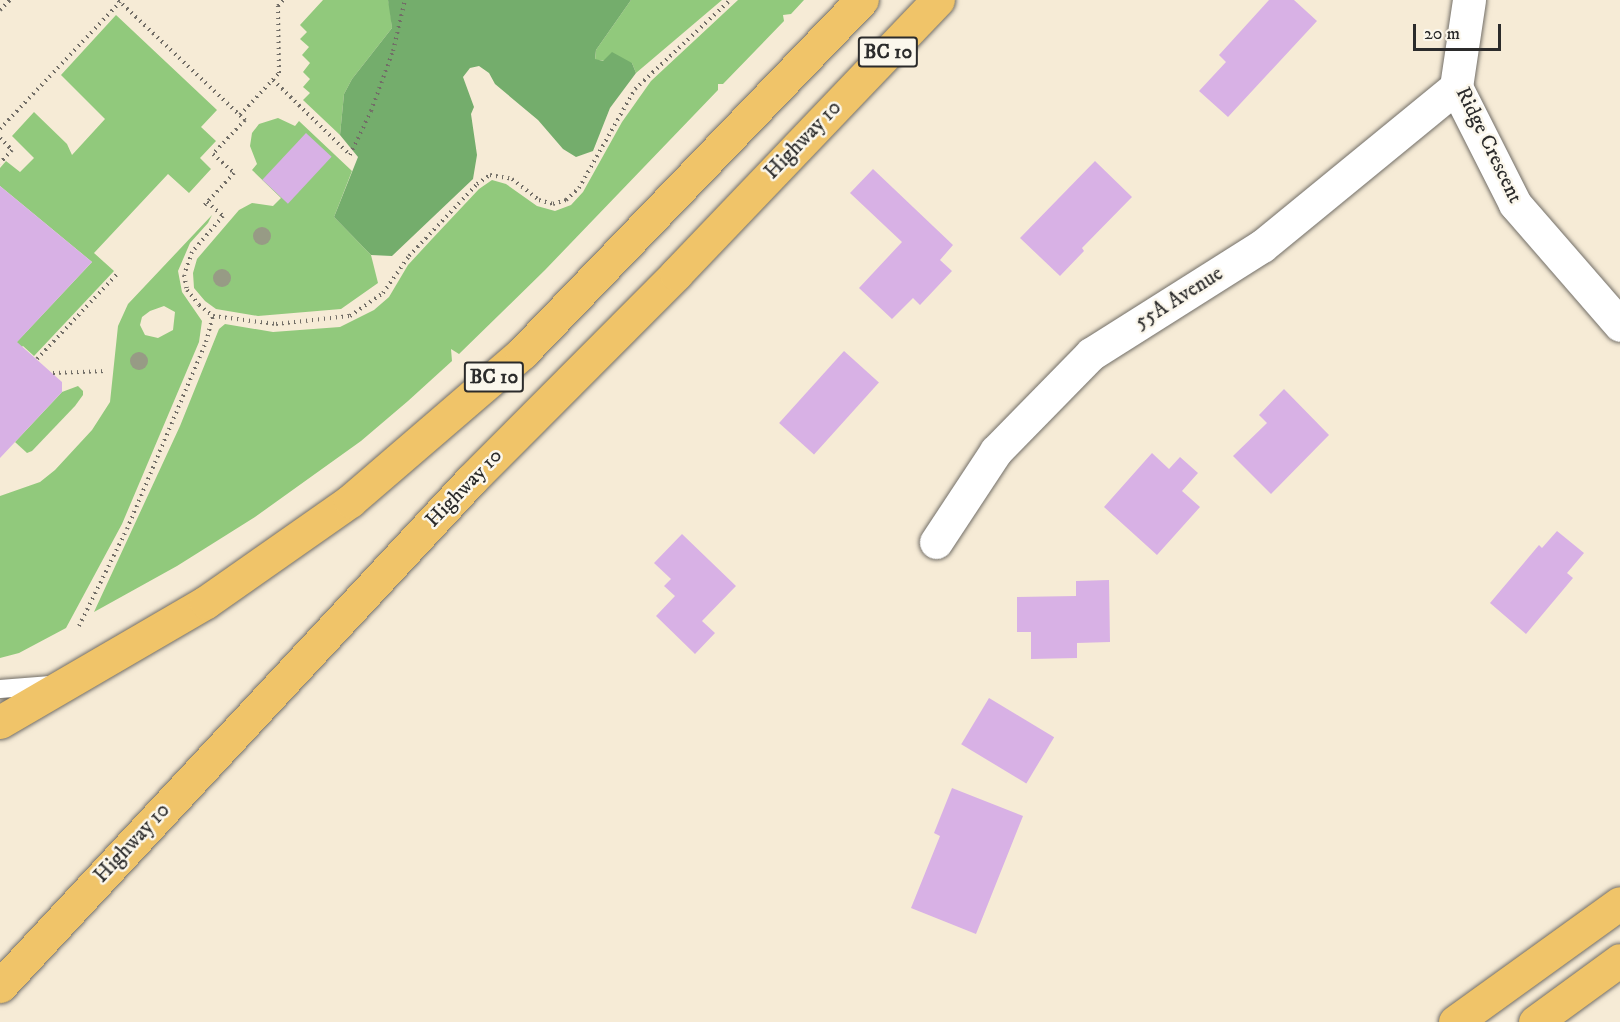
<!DOCTYPE html>
<html>
<head>
<meta charset="utf-8">
<style>
	body { margin:0 }
	#map { position:relative; width:1620px; height:1022px; overflow:hidden; background:#f6ebd6; font-family:"IM FELL DW Pica",serif }
	div>[style] { position:absolute }
	[style*='--x'] { left:calc(var(--x)*1px); top:calc(var(--y)*1px); width:calc(var(--w)*1px); rotate:calc(var(--a)*1deg) }
	.green>* { inset:0; background:#91c97c }
	.forest>* { inset:0; background:#74ad6c }
	.building>* { inset:0; background:#d8b1e5; transform-origin:0 0 }
	.path>* { height:4px; margin-top:-2px; transform-origin:0; background:repeating-linear-gradient(90deg,#726e67 0 1.5px,transparent 0 6px) }
	.roads { filter:drop-shadow(0 0 2px #726e67) drop-shadow(0 0 2px #726e67) }
	.lane>* { height:18px; margin:-9px; padding:0 9px; transform-origin:9px; border-radius:9px; background:#fff }
	.street>* { height:33px; margin:-16.5px; padding:0 16.5px; transform-origin:16.5px; border-radius:16.5px; background:#fff }
	.primary>* { height:33px; margin:-16.5px; padding:0 16.5px; transform-origin:16.5px; border-radius:16.5px; background:#f0c469 }
	.highway>* { height:33px; margin:-16.5px; padding:0 16.5px; transform-origin:16.5px; border-radius:16.5px; background:#f0c469 }
	.trees>* { width:18px; height:18px; margin:-9px; border-radius:50%; background:#979b85 }
	span { translate:-50% -50%; white-space:nowrap; text-align:center; line-height:1.15; -webkit-text-stroke:5px #fbf7ec; paint-order:stroke }
	.shield-label span { padding:2px 4px; background:#fbf7ec; border:2px solid; border-radius:4px; -webkit-text-stroke-width:0 }
	.shield-label { font-size:20px; color:#2b2b2b; font-weight:700 }
	.street-label { font-size:21px; color:#2b2b2b }
	.scale { position:absolute; left:1413px; top:24px; width:88px; height:27px; box-sizing:border-box; border:3px solid #2b2b2b; border-top:0; padding-left:8px; font-size:18px; line-height:21px; white-space:nowrap; color:#2b2b2b; -webkit-text-stroke:4px #fbf7ec; paint-order:stroke }
</style>
</head>
<body>
<div id="map">
	<div class="green">
		<div style="clip-path:polygon(323px 0,388px 0,390px 8px,392px 28px,352px 79px,344px 94px,340px 135px,303px 100px,310px 93px,303px 87px,310px 79px,303px 72px,310px 63px,302px 55px,309px 47px,300px 39px,307px 32px,300px 25px)"></div>
		<div style="clip-path:polygon(631px 0,722px 0,636px 73px,632px 63px,595px 60px,596px 50px)"></div>
		<div style="clip-path:polygon(738px 0,804px 0,791px 14px,783px 15px,784px 21px,723px 84px,718px 84px,718px 90px,545px 270px,459px 354px,451px 349px,452px 361px,408px 401px,361px 441px,255px 517px,177px 566px,94px 612px,180px 426px,219px 329px,225px 324px,273px 332px,340px 327px,374px 310px,389px 297px,408px 265px,432px 239px,479px 189px,492px 180px,506px 184px,537px 206px,555px 211px,571px 205px,583px 192px,622px 122px,651px 81px)"></div>
		<div style="clip-path:polygon(116px 15px,217px 110px,201px 127px,216px 141px,200px 158px,211px 169px,189px 193px,168px 174px,94px 253px,114px 271px,34px 356px,23px 346px,17px 350px,13px 346px,92px 262px,0 186px,0 168px,6px 161px,20px 172px,34px 158px,12px 136px,34px 112px,67px 144px,72px 155px,105px 119px,61px 75px)"></div>
		<div style="clip-path:polygon(278px 118px,295px 126px,299px 121px,352px 171px,334px 217px,371px 255px,378px 283px,341px 309px,258px 316px,216px 309px,205px 301px,194px 288px,193px 273px,197px 259px,239px 210px,252px 203px,273px 206px,281px 198px,252px 170px,257px 164px,250px 146px,252px 133px,259px 124px)"></div>
		<div style="clip-path:polygon(evenodd,212px 215px,208px 223px,190px 243px,178px 271px,182px 292px,202px 321px,199px 342px,122px 524px,66px 628px,19px 653px,0 658px,0 496px,40px 482px,55px 470px,92px 430px,110px 402px,118px 326px,128px 304px,212px 215px,164px 306px,175px 312px,173px 330px,158px 338px,145px 335px,140px 325px,142px 317px,150px 311px,164px 306px)"></div>
		<div style="clip-path:polygon(78px 386px,83px 391px,83px 395px,75px 406px,32px 451px,27px 453px,15px 442px,62px 392px)"></div>
	</div>
	<div class="forest">
		<div style="clip-path:polygon(388px 0,631px 0,596px 50px,595px 59px,603px 61px,612px 52px,632px 63px,636px 73px,610px 108px,593px 151px,576px 157px,563px 149px,538px 120px,495px 84px,489px 73px,479px 66px,470px 68px,463px 77px,474px 107px,471px 114px,477px 155px,473px 179px,392px 256px,371px 255px,334px 217px,358px 157px,340px 135px,344px 94px,352px 79px,392px 28px)"></div>
	</div>
	<div class="building">
		<div style="clip-path:polygon(1269px 0,1294px 0,1317px 21px,1228px 117px,1199px 91px,1226px 62px,1219px 55px)"></div>
		<div style="left:306px;top:133px;width:35px;height:64px;rotate:43deg"></div>
		<div style="clip-path:polygon(1095px 161px,1132px 197px,1082px 248px,1084px 251px,1060px 276px,1020px 238px)"></div>
		<div style="clip-path:polygon(873px 169px,953px 245px,940px 260px,952px 271px,920px 305px,913px 298px,892px 319px,859px 288px,902px 242px,850px 193px)"></div>
		<div style="clip-path:polygon(0 186px,92px 262px,17px 342px,62px 382px,62px 392px,0 458px)"></div>
		<div style="left:844px;top:351px;width:47px;height:97px;rotate:42deg"></div>
		<div style="clip-path:polygon(1284px 389px,1329px 435px,1271px 494px,1233px 456px,1267px 423px,1259px 415px)"></div>
		<div style="clip-path:polygon(1152px 453px,1169px 469px,1180px 457px,1198px 473px,1182px 491px,1200px 507px,1157px 555px,1104px 507px)"></div>
		<div style="clip-path:polygon(1557px 531px,1584px 553px,1567px 573px,1573px 578px,1526px 634px,1490px 603px,1539px 545px,1542px 548px)"></div>
		<div style="clip-path:polygon(682px 534px,736px 586px,702px 621px,715px 633px,695px 654px,656px 616px,675px 596px,664px 586px,671px 579px,654px 563px)"></div>
		<div style="clip-path:polygon(1109px 580px,1110px 642px,1077px 643px,1077px 658px,1031px 659px,1031px 632px,1017px 632px,1017px 597px,1076px 596px,1076px 581px)"></div>
		<div style="left:989px;top:698px;width:76px;height:54px;rotate:31deg"></div>
		<div style="clip-path:polygon(952px 788px,1023px 816px,976px 934px,911px 908px,940px 836px,934px 833px)"></div>
	</div>
	<div class="path">
		<div style="--x:118;--y:0;--w:175;--a:43.4"></div>
		<div style="--x:245;--y:120;--w:47;--a:133.3"></div>
		<div style="--x:213;--y:154;--w:28;--a:42"></div>
		<div style="--x:234;--y:173;--w:46;--a:132.4"></div>
		<div style="--x:0;--y:10;--w:14;--a:-45"></div>
		<div style="--x:273;--y:80;--w:107;--a:44.2"></div>
		<div style="--x:350;--y:155;--w:49;--a:-64.5"></div>
		<div style="--x:371;--y:111;--w:64;--a:-69.9"></div>
		<div style="--x:393;--y:51;--w:52;--a:-76.8"></div>
		<div style="--x:240;--y:115;--w:57;--a:-47.1"></div>
		<div style="--x:279;--y:73;--w:67;--a:-90.9"></div>
		<div style="--x:278;--y:6;--w:8;--a:-50"></div>
		<div style="--x:0;--y:129;--w:175;--a:-46.6"></div>
		<div style="--x:0;--y:138;--w:17;--a:45"></div>
		<div style="--x:12;--y:150;--w:18;--a:133"></div>
		<div style="--x:207;--y:202;--w:21;--a:41"></div>
		<div style="--x:223;--y:216;--w:48;--a:130.7"></div>
		<div style="--x:192;--y:252;--w:24;--a:109"></div>
		<div style="--x:184;--y:275;--w:15;--a:79"></div>
		<div style="--x:187;--y:290;--w:19;--a:51"></div>
		<div style="--x:199;--y:305;--w:18;--a:38"></div>
		<div style="--x:213;--y:316;--w:64;--a:7.2"></div>
		<div style="--x:276;--y:324;--w:74;--a:-6.2"></div>
		<div style="--x:350;--y:316;--w:40;--a:-34.9"></div>
		<div style="--x:383;--y:293;--w:45;--a:-54.9"></div>
		<div style="--x:409;--y:256;--w:99;--a:-46.6"></div>
		<div style="--x:477;--y:184;--w:16;--a:-35"></div>
		<div style="--x:490;--y:175;--w:22;--a:10"></div>
		<div style="--x:512;--y:179;--w:34;--a:38"></div>
		<div style="--x:539;--y:200;--w:15;--a:16"></div>
		<div style="--x:553;--y:204;--w:14;--a:-17"></div>
		<div style="--x:566;--y:200;--w:18;--a:-43"></div>
		<div style="--x:579;--y:188;--w:114;--a:-60.5"></div>
		<div style="--x:635;--y:89;--w:130;--a:-43.1"></div>
		<div style="--x:37;--y:359;--w:117;--a:-46.7"></div>
		<div style="--x:53;--y:373;--w:53;--a:-2.2"></div>
		<div style="--x:79;--y:626;--w:108;--a:-63.7"></div>
		<div style="--x:127;--y:529;--w:203;--a:-67.1"></div>
		<div style="--x:206;--y:342;--w:27;--a:-75"></div>
	</div>
	<div class="roads">
		<div class="lane">
			<div style="--x:0;--y:689;--w:51;--a:-4.5"></div>
		</div>
		<div class="street">
			<div style="--x:1469;--y:0;--w:88;--a:98.5"></div>
			<div style="--x:1456;--y:87;--w:131;--a:63.2"></div>
			<div style="--x:1515;--y:204;--w:160;--a:49"></div>
			<div style="--x:936;--y:542;--w:109;--a:-56.6"></div>
			<div style="--x:996;--y:451;--w:136;--a:-45.6"></div>
			<div style="--x:1091;--y:354;--w:202;--a:-32.3"></div>
			<div style="--x:1262;--y:246;--w:251;--a:-39.3"></div>
		</div>
		<div class="primary">
			<div style="--x:1455;--y:1022;--w:203;--a:-35.8"></div>
			<div style="--x:1535;--y:1022;--w:105;--a:-36.1"></div>
		</div>
		<div class="highway">
			<div style="--x:0;--y:722;--w:238;--a:-30.2"></div>
			<div style="--x:206;--y:602;--w:176;--a:-35"></div>
			<div style="--x:350;--y:501;--w:227;--a:-40.7"></div>
			<div style="--x:522;--y:353;--w:490;--a:-46.1"></div>
			<div style="--x:0;--y:986;--w:691;--a:-47.05"></div>
			<div style="--x:471;--y:480;--w:291;--a:-45.1"></div>
			<div style="--x:676;--y:274;--w:379;--a:-46.3"></div>
		</div>
	</div>
	<div class="trees">
		<div style="left:262px;top:236px"></div>
		<div style="left:222px;top:278px"></div>
		<div style="left:139px;top:361px"></div>
	</div>
	<div class="shield-label">
		<span style="left:888px;top:52px">BC 10</span>
		<span style="left:494px;top:377px">BC 10</span>
	</div>
	<div class="street-label">
		<span style="left:803px;top:140px;rotate:-46deg">Highway 10</span>
		<span style="left:1489px;top:145px;rotate:64deg">Ridge Crescent</span>
		<span style="left:1179px;top:298px;rotate:-32deg">55A Avenue</span>
		<span style="left:464px;top:488px;rotate:-46deg">Highway 10</span>
		<span style="left:132px;top:843px;rotate:-47deg">Highway 10</span>
	</div>
	<div class="scale">20 m</div>
</div>
</body>
</html>
